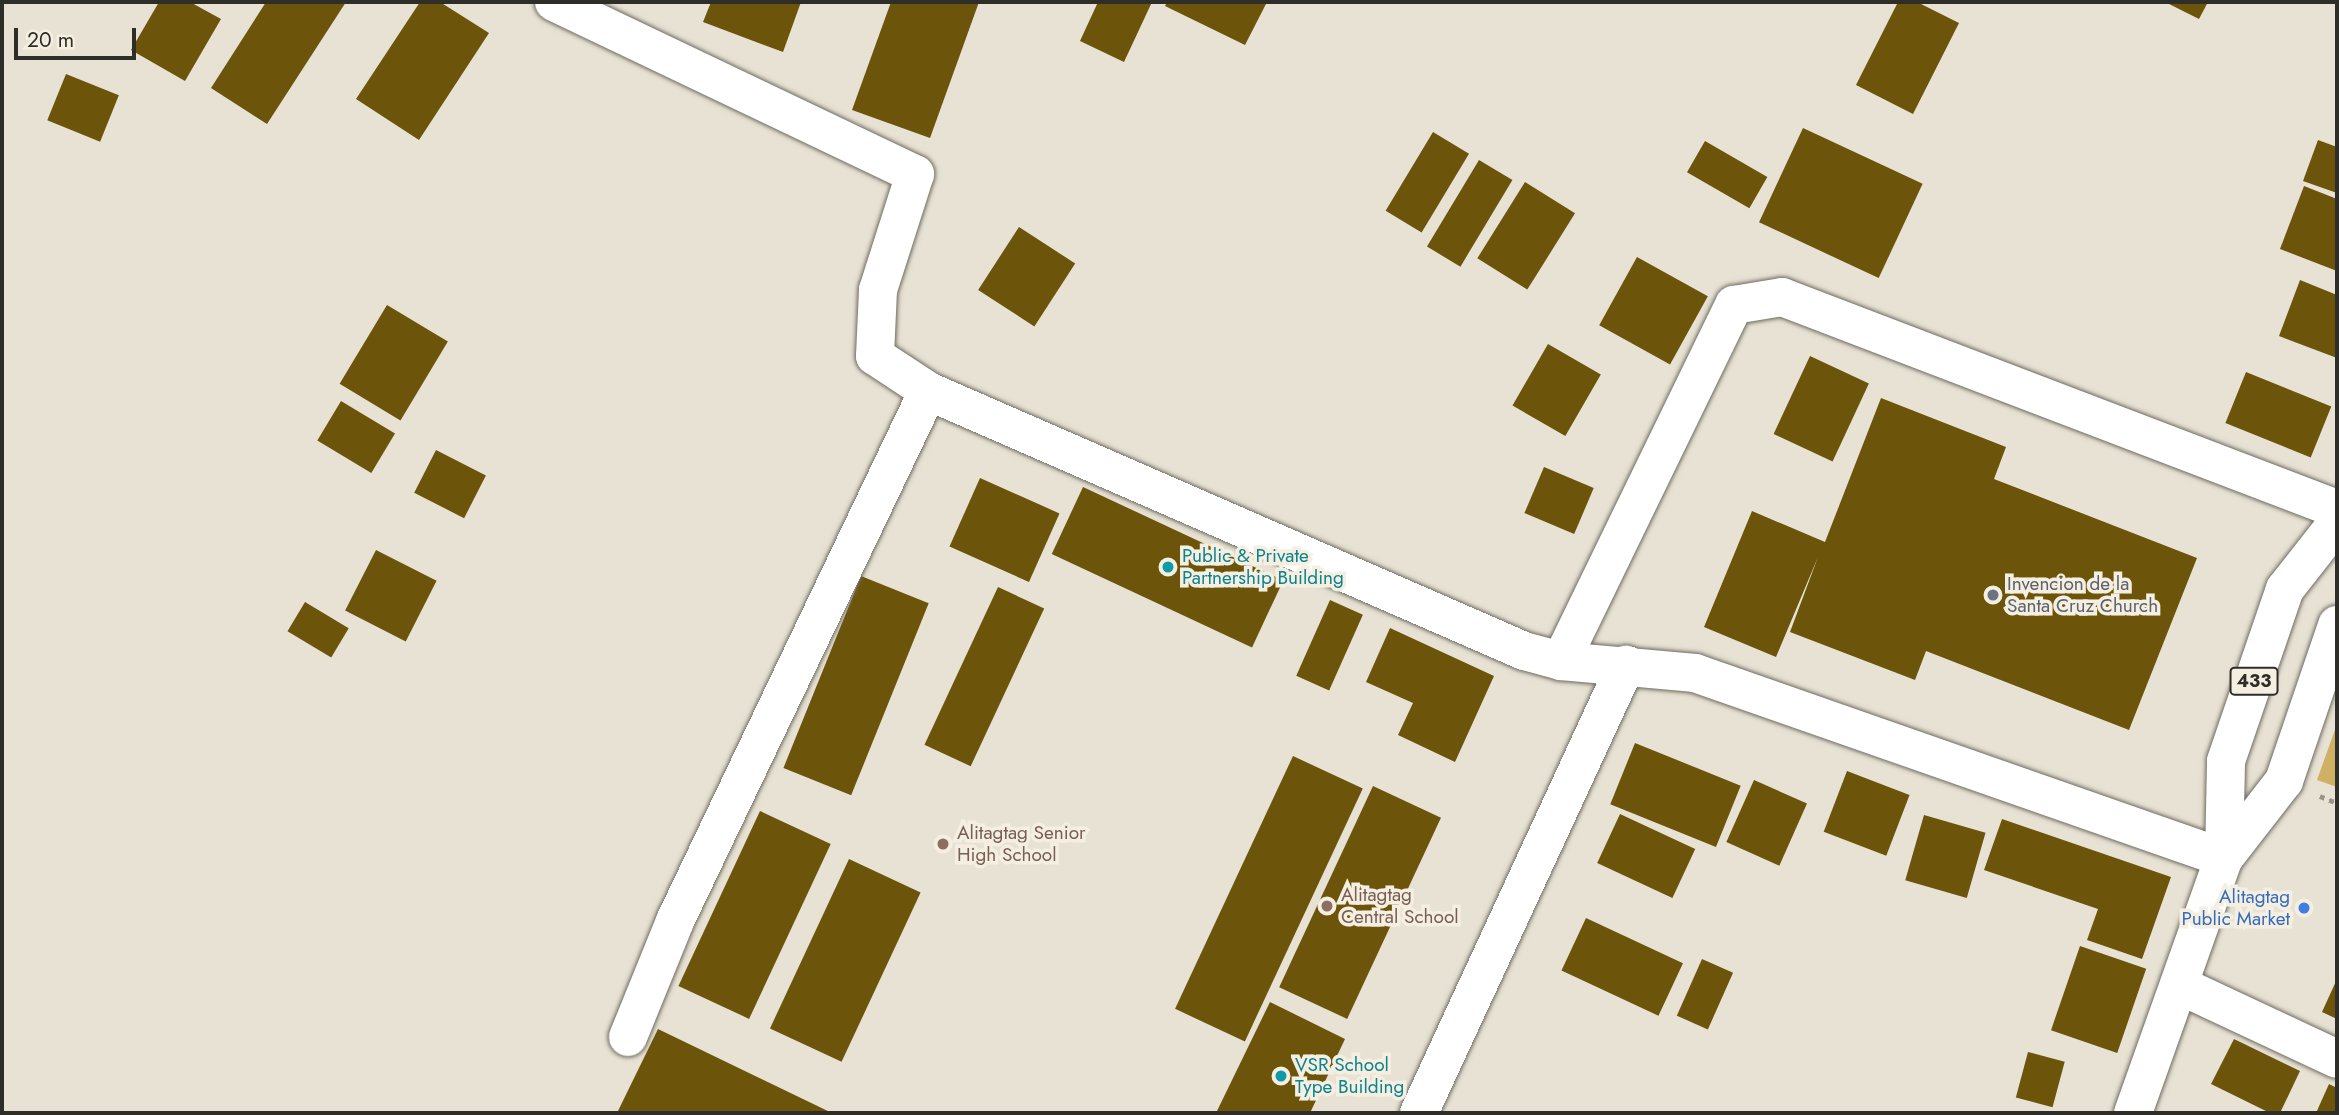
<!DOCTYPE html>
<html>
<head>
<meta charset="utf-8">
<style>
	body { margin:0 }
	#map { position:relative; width:2339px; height:1115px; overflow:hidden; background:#e7e2d4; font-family:Jost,sans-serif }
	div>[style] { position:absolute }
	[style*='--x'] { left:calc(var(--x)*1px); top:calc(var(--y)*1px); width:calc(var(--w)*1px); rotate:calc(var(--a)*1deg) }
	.green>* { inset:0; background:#ceb165 }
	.building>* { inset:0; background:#6c540b; transform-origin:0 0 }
	.path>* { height:4.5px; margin-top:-2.25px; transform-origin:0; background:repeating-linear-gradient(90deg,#98958b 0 5px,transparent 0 10px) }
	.roads { filter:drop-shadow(0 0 2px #6f6b5f) drop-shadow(0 0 2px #6f6b5f) }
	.minor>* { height:38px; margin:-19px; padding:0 19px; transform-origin:19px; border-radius:19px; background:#fff }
	.major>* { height:38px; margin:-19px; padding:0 19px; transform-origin:19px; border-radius:19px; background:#fff }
	.dots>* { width:19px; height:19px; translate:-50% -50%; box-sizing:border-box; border:4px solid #f4efe1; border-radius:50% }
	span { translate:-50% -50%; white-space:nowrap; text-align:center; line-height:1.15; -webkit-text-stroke:7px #f4efe1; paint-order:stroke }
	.shield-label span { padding:2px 5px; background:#f4efe1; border:2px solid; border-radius:5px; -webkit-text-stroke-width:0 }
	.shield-label { font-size:18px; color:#2f2d28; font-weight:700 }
	.culture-label { font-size:19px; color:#0d838f }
	.left { translate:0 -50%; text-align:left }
	.worship-label { font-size:19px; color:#5b616d }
	.education-label { font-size:19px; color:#785e54 }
	.shop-label { font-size:19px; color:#366cbe }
	.right { translate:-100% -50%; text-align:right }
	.frame { position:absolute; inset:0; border:4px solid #2f2d28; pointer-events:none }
	.scale { position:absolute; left:14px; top:28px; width:122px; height:32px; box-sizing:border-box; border:4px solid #2f2d28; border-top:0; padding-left:9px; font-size:21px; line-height:24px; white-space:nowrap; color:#2f2d28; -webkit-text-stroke:5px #f4efe1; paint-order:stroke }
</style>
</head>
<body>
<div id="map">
	<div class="green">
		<div style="clip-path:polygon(2337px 724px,2337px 787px,2317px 780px)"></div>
	</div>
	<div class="building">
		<div style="clip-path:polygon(159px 2px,190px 2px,221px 19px,185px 81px,131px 50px)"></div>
		<div style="clip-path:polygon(266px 2px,346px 2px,267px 124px,211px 88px)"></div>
		<div style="clip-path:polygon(420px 2px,440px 2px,489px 33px,419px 140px,356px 99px)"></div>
		<div style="clip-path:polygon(711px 2px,801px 2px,783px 52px,703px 22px)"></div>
		<div style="clip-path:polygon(891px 2px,979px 2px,930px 138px,852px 110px)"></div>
		<div style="clip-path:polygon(1098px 2px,1152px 2px,1124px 62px,1080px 41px)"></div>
		<div style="clip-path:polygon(1167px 2px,1267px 2px,1245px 45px,1165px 6px)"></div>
		<div style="clip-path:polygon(1898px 2px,1917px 2px,1959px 23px,1913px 114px,1856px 85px)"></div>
		<div style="clip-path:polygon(2165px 2px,2208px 2px,2199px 19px)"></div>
		<div style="left:66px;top:74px;width:57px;height:50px;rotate:22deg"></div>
		<div style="left:1803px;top:128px;width:132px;height:104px;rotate:25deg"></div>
		<div style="left:1433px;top:132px;width:42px;height:92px;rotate:31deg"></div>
		<div style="clip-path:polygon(2318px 140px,2337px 147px,2337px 193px,2303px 181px)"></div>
		<div style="left:1705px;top:141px;width:72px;height:36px;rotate:30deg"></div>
		<div style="left:1479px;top:160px;width:39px;height:101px;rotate:31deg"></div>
		<div style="left:1525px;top:182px;width:59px;height:90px;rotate:32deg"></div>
		<div style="clip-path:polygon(2304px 186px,2337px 199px,2337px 271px,2280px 249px)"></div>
		<div style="left:1019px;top:227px;width:67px;height:75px;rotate:33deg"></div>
		<div style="left:1637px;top:257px;width:81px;height:78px;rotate:29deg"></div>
		<div style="clip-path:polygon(2300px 280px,2337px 295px,2337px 358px,2279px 336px)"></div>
		<div style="left:387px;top:305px;width:71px;height:92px;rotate:31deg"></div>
		<div style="left:1548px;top:344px;width:61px;height:71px;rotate:30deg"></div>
		<div style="left:1810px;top:356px;width:65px;height:86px;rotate:25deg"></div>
		<div style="left:2246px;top:372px;width:92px;height:55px;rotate:22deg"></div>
		<div style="clip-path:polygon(1881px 398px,2006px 447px,1994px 479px,2197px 558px,2129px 730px,1926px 651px,1915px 680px,1790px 632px,1818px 557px,1776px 657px,1704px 627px,1752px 511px,1825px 542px)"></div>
		<div style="left:341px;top:401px;width:63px;height:46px;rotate:31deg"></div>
		<div style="left:436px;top:450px;width:56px;height:48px;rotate:27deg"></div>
		<div style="left:1544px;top:467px;width:54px;height:50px;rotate:23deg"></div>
		<div style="left:980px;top:478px;width:87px;height:75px;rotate:24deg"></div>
		<div style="left:1083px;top:487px;width:221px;height:74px;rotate:25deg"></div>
		<div style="left:376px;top:550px;width:68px;height:68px;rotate:27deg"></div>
		<div style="left:861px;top:576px;width:73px;height:207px;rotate:22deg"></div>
		<div style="left:998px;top:587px;width:51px;height:174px;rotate:25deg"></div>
		<div style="left:1330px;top:600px;width:36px;height:83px;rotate:24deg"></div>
		<div style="left:305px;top:602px;width:51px;height:34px;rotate:31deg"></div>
		<div style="clip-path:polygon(1390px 628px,1494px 676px,1455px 762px,1398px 735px,1413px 703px,1366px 682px)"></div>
		<div style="left:1635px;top:743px;width:114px;height:66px;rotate:22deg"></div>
		<div style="left:1293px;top:756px;width:77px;height:279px;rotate:25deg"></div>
		<div style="left:1847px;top:771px;width:67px;height:65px;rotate:21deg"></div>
		<div style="left:1754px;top:780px;width:58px;height:68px;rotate:24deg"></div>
		<div style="left:1373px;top:786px;width:75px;height:222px;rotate:25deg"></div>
		<div style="left:760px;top:811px;width:78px;height:193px;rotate:25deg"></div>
		<div style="left:1620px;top:814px;width:83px;height:54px;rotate:25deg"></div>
		<div style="left:1924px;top:815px;width:64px;height:68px;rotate:16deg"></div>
		<div style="clip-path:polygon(2002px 819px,2171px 877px,2142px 959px,2087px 940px,2098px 909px,1984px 870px)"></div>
		<div style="left:849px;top:859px;width:79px;height:187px;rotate:25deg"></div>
		<div style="left:1586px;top:918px;width:107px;height:58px;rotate:25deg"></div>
		<div style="left:2080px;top:946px;width:70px;height:89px;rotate:19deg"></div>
		<div style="left:1702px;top:959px;width:34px;height:62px;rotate:24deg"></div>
		<div style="clip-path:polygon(2337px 979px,2337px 1019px,2322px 1012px)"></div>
		<div style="clip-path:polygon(1270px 1002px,1345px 1039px,1310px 1113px,1216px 1113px)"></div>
		<div style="clip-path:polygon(658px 1029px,832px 1113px,617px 1113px)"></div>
		<div style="clip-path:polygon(2234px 1039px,2300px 1071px,2280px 1113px,2270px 1113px,2211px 1084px)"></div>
		<div style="left:2028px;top:1052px;width:38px;height:47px;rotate:15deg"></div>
		<div style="clip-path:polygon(2329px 1084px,2337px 1088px,2337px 1113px,2316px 1113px)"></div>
	</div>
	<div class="path">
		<div style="--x:2320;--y:796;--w:18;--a:22"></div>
	</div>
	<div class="roads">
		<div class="minor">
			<div style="--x:554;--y:2;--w:400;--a:25.5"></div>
			<div style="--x:915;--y:174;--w:122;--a:107.7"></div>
			<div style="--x:878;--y:290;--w:66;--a:92.6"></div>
			<div style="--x:875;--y:356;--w:64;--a:33.4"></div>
			<div style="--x:928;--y:391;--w:650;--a:23.57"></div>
			<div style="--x:1524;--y:651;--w:38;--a:15"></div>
			<div style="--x:1561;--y:661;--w:135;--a:5.1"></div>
			<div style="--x:1695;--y:673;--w:560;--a:19.28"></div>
			<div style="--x:1561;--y:661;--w:396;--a:-64.1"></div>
			<div style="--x:1734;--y:305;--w:49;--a:-9.5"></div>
			<div style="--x:1782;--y:297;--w:594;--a:20.91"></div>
			<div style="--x:2179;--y:985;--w:174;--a:25.1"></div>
			<div style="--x:628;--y:1037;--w:125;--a:-67.9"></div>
			<div style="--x:675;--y:921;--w:587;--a:-64.48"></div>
			<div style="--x:1419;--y:1113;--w:494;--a:-65.2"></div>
		</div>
		<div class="major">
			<div style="--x:2224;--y:858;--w:98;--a:-52.1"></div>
			<div style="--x:2284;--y:781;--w:165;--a:-71.2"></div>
			<div style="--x:2133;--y:1113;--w:271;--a:-70.4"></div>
			<div style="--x:2224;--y:858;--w:97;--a:-88.8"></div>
			<div style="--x:2226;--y:761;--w:182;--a:-71.1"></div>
			<div style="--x:2285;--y:589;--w:84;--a:-51.8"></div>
		</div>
	</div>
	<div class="dots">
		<div style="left:1168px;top:567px;background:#0f9aa8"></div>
		<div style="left:1993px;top:595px;background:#6b7280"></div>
		<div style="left:943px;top:844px;background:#8d6e63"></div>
		<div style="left:1327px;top:906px;background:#8d6e63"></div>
		<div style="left:2304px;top:908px;background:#3f7fe0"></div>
		<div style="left:1281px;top:1076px;background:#0f9aa8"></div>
	</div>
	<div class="shield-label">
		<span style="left:2254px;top:681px">433</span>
	</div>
	<div class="culture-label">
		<span class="left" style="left:1182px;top:567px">Public &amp; Private<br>Partnership Building</span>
		<span class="left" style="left:1295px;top:1076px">VSR School<br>Type Building</span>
	</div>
	<div class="worship-label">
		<span class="left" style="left:2007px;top:595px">Invencion de la<br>Santa Cruz Church</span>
	</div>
	<div class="education-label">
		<span class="left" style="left:957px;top:844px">Alitagtag Senior<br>High School</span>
		<span class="left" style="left:1341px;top:906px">Alitagtag<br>Central School</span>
	</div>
	<div class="shop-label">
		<span class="right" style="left:2290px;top:908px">Alitagtag<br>Public Market</span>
	</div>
	<div class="frame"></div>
	<div class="scale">20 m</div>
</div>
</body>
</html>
